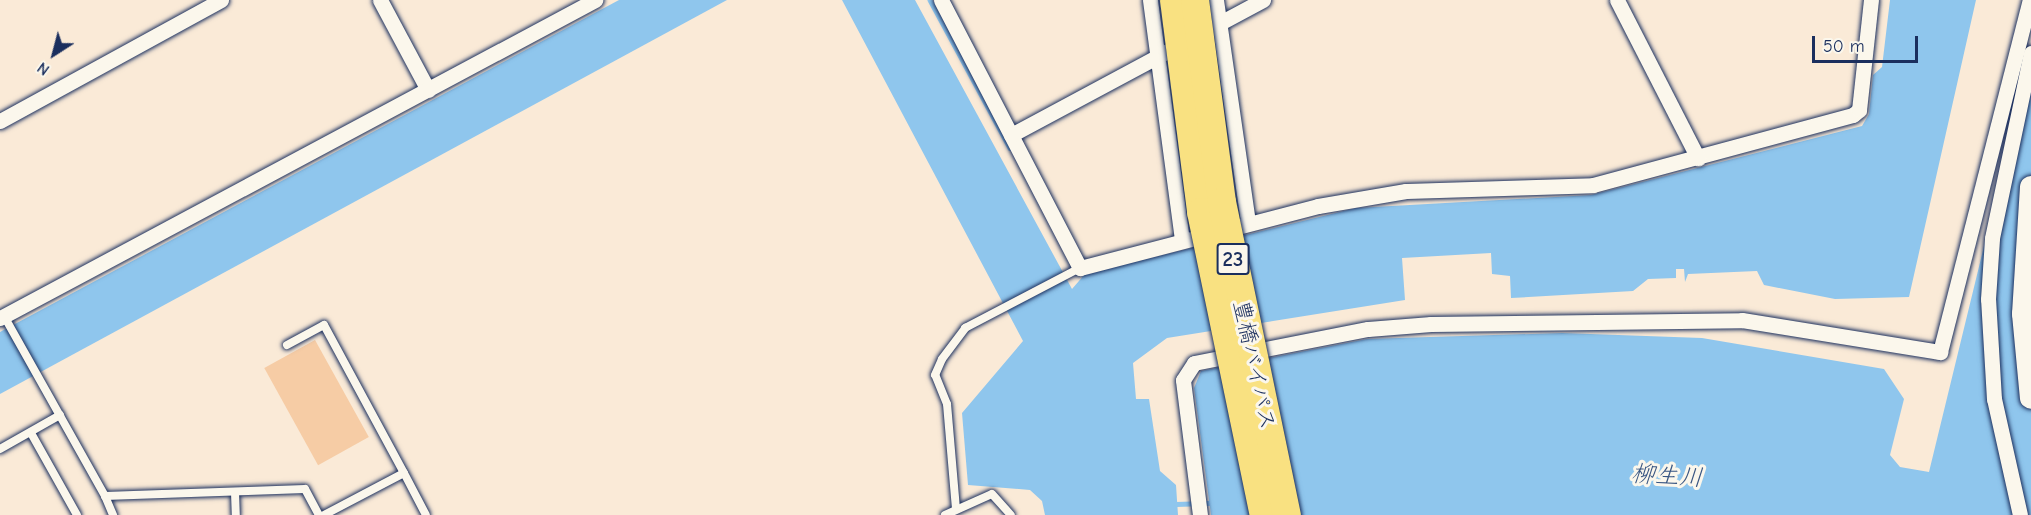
<!DOCTYPE html>
<html>
<head>
<meta charset="utf-8">
<style>
	body { margin:0 }
	#map { position:relative; width:2031px; height:515px; overflow:hidden; background:#faead7; font-family:"Comic Neue","Klee One",sans-serif }
	div>[style] { position:absolute }
	[style*='--x'] { left:calc(var(--x)*1px); top:calc(var(--y)*1px); width:calc(var(--w)*1px); rotate:calc(var(--a)*1deg) }
	.water>* { inset:0; background:#8fc6ed }
	.stream>* { height:4.5px; margin:-2.25px; padding:0 2.25px; transform-origin:2.25px; border-radius:2.25px; background:#8fc6ed }
	.building>* { inset:0; background:#f6cca5; transform-origin:0 0 }
	.roads { filter:drop-shadow(0 0 2px #1b2f5e) drop-shadow(0 0 2px #1b2f5e) }
	.lane>* { height:8px; margin:-4px; padding:0 4px; transform-origin:4px; border-radius:4px; background:#fbf7ec }
	.street>* { height:15px; margin:-7.5px; padding:0 7.5px; transform-origin:7.5px; border-radius:7.5px; background:#fbf7ec }
	.secondary>* { height:22px; margin:-11px; padding:0 11px; transform-origin:11px; border-radius:11px; background:#fbf7ec }
	.bridges { filter:drop-shadow(0 0 2px #1b2f5e) drop-shadow(0 0 2px #1b2f5e) }
	.highway-bridge>* { height:28px; margin:-14px; padding:0 14px; transform-origin:14px; border-radius:14px; background:#f9e181 }
	span { translate:-50% -50%; white-space:nowrap; text-align:center; line-height:1.15; -webkit-text-stroke:6px #fbf7ec; paint-order:stroke }
	.shield-label span { padding:2px 4px; background:#fbf7ec; border:2px solid; border-radius:4px; -webkit-text-stroke-width:0 }
	.shield-label { font-size:21px; color:#1b2f5e; font-weight:700 }
	.street-label { font-size:22px; color:#1b2f5e }
	.water-label { font-size:24px; color:#385582; font-style:italic }
	.north { position:absolute; left:24px; top:24px; width:60px; height:60px; -webkit-text-stroke:4px #fbf7ec; paint-order:stroke; rotate:216deg; font-size:16px; font-weight:700; line-height:24px; text-align:center; color:#1b2f5e }
	.north::after { content:''; display:block; margin:auto; width:21px; height:27px; background:#1b2f5e; clip-path:polygon(50% 0,100% 100%,50% 72%,0 100%) }
	.scale { position:absolute; left:1812px; top:36px; width:106px; height:27px; box-sizing:border-box; border:3px solid #1b2f5e; border-top:0; padding-left:8px; font-size:18px; line-height:21px; white-space:nowrap; color:#1b2f5e; -webkit-text-stroke:4px #fbf7ec; paint-order:stroke }
</style>
</head>
<body>
<div id="map">
	<div class="water">
		<div style="clip-path:polygon(619px 0,727px 0,0 394px,0 332px)"></div>
		<div style="clip-path:polygon(842px 0,915px 0,1072px 289px,1085px 274px,1356px 208px,1591px 195px,1862px 126px,1869px 114px,1873px 75px,1882px 67px,1890px 0,1976px 0,1909px 297px,1835px 299px,1764px 285px,1757px 271px,1688px 274px,1685px 282px,1684px 269px,1676px 269px,1676px 278px,1648px 279px,1633px 291px,1511px 298px,1510px 276px,1492px 274px,1491px 253px,1402px 258px,1405px 300px,1167px 338px,1133px 363px,1136px 399px,1149px 399px,1160px 471px,1176px 485px,1178px 515px,1045px 515px,1042px 501px,1030px 490px,968px 485px,962px 413px,1023px 341px)"></div>
		<div style="clip-path:polygon(2031px 53px,2031px 515px,1211px 515px,1194px 388px,1201px 371px,1367px 339px,1562px 333px,1702px 338px,1884px 369px,1904px 399px,1890px 455px,1900px 467px,1929px 472px)"></div>
	</div>
	<div class="stream">
		<div style="--x:930;--y:0;--w:168;--a:61.6"></div>
		<div style="--x:1176;--y:504;--w:37;--a:-2"></div>
	</div>
	<div class="building">
		<div style="left:315px;top:340px;width:111px;height:58px;rotate:61deg"></div>
	</div>
	<div class="roads">
		<div class="lane">
			<div style="--x:4;--y:316;--w:206;--a:60.7"></div>
			<div style="--x:105;--y:496;--w:200;--a:-2"></div>
			<div style="--x:305;--y:489;--w:30;--a:62"></div>
			<div style="--x:287;--y:345;--w:42;--a:-28.4"></div>
			<div style="--x:324;--y:325;--w:168;--a:61.6"></div>
			<div style="--x:31;--y:433;--w:94;--a:60.7"></div>
			<div style="--x:0;--y:449;--w:69;--a:-29.5"></div>
			<div style="--x:235;--y:492;--w:23;--a:88"></div>
			<div style="--x:105;--y:496;--w:21;--a:67"></div>
			<div style="--x:956;--y:509;--w:105;--a:-94.9"></div>
			<div style="--x:947;--y:404;--w:31;--a:-112"></div>
			<div style="--x:935;--y:375;--w:17;--a:-66"></div>
			<div style="--x:942;--y:359;--w:39;--a:-53"></div>
			<div style="--x:965;--y:328;--w:130;--a:-27.6"></div>
			<div style="--x:324;--y:515;--w:90;--a:-27.7"></div>
			<div style="--x:404;--y:473;--w:47;--a:62.4"></div>
			<div style="--x:945;--y:515;--w:51;--a:-24.1"></div>
			<div style="--x:992;--y:494;--w:28;--a:48"></div>
		</div>
		<div class="street">
			<div style="--x:380;--y:0;--w:102;--a:61.9"></div>
			<div style="--x:941;--y:0;--w:302;--a:62.6"></div>
			<div style="--x:1080;--y:268;--w:246;--a:-14.6"></div>
			<div style="--x:1318;--y:206;--w:89;--a:-9.7"></div>
			<div style="--x:1406;--y:191;--w:187;--a:-1.8"></div>
			<div style="--x:1593;--y:185;--w:269;--a:-15.1"></div>
			<div style="--x:1853;--y:115;--w:8;--a:-40"></div>
			<div style="--x:1859;--y:110;--w:111;--a:-83.8"></div>
			<div style="--x:1150;--y:0;--w:241;--a:82.4"></div>
			<div style="--x:1216;--y:0;--w:225;--a:81.8"></div>
			<div style="--x:1617;--y:0;--w:178;--a:62.9"></div>
			<div style="--x:0;--y:121;--w:252;--a:-28.7"></div>
			<div style="--x:1011;--y:135;--w:286;--a:-28.2"></div>
			<div style="--x:0;--y:318;--w:675;--a:-28.12"></div>
			<div style="--x:1200;--y:515;--w:136;--a:-97.2"></div>
			<div style="--x:1183;--y:380;--w:20;--a:-57"></div>
			<div style="--x:1194;--y:363;--w:177;--a:-11.1"></div>
			<div style="--x:1368;--y:329;--w:63;--a:-4.5"></div>
			<div style="--x:1431;--y:324;--w:311;--a:-0.7"></div>
			<div style="--x:1742;--y:320;--w:201;--a:9.2"></div>
			<div style="--x:1940;--y:352;--w:363;--a:-75.7"></div>
			<div style="--x:2020;--y:515;--w:119;--a:-102.6"></div>
			<div style="--x:1994;--y:399;--w:100;--a:-93.4"></div>
			<div style="--x:1988;--y:299;--w:61;--a:-86.2"></div>
			<div style="--x:1992;--y:238;--w:189;--a:-78.1"></div>
		</div>
		<div class="secondary">
			<div style="--x:2031;--y:187;--w:127;--a:93.6"></div>
			<div style="--x:2023;--y:314;--w:84;--a:84.6"></div>
		</div>
	</div>
	<div class="bridges">
		<div class="highway-bridge">
			<div style="--x:1174;--y:0;--w:214;--a:82.7"></div>
			<div style="--x:1201;--y:212;--w:309;--a:78.3"></div>
			<div style="--x:1195;--y:0;--w:204;--a:82.4"></div>
			<div style="--x:1222;--y:202;--w:320;--a:78.3"></div>
		</div>
	</div>
	<div class="shield-label">
		<span style="left:1233px;top:259px">23</span>
	</div>
	<div class="street-label">
		<span style="left:1254px;top:365px;rotate:78deg">豊橋バイパス</span>
	</div>
	<div class="water-label">
		<span style="left:1667px;top:476px;rotate:4deg">柳生川</span>
	</div>
	<div class="north">N</div>
	<div class="scale">50 m</div>
</div>
</body>
</html>
